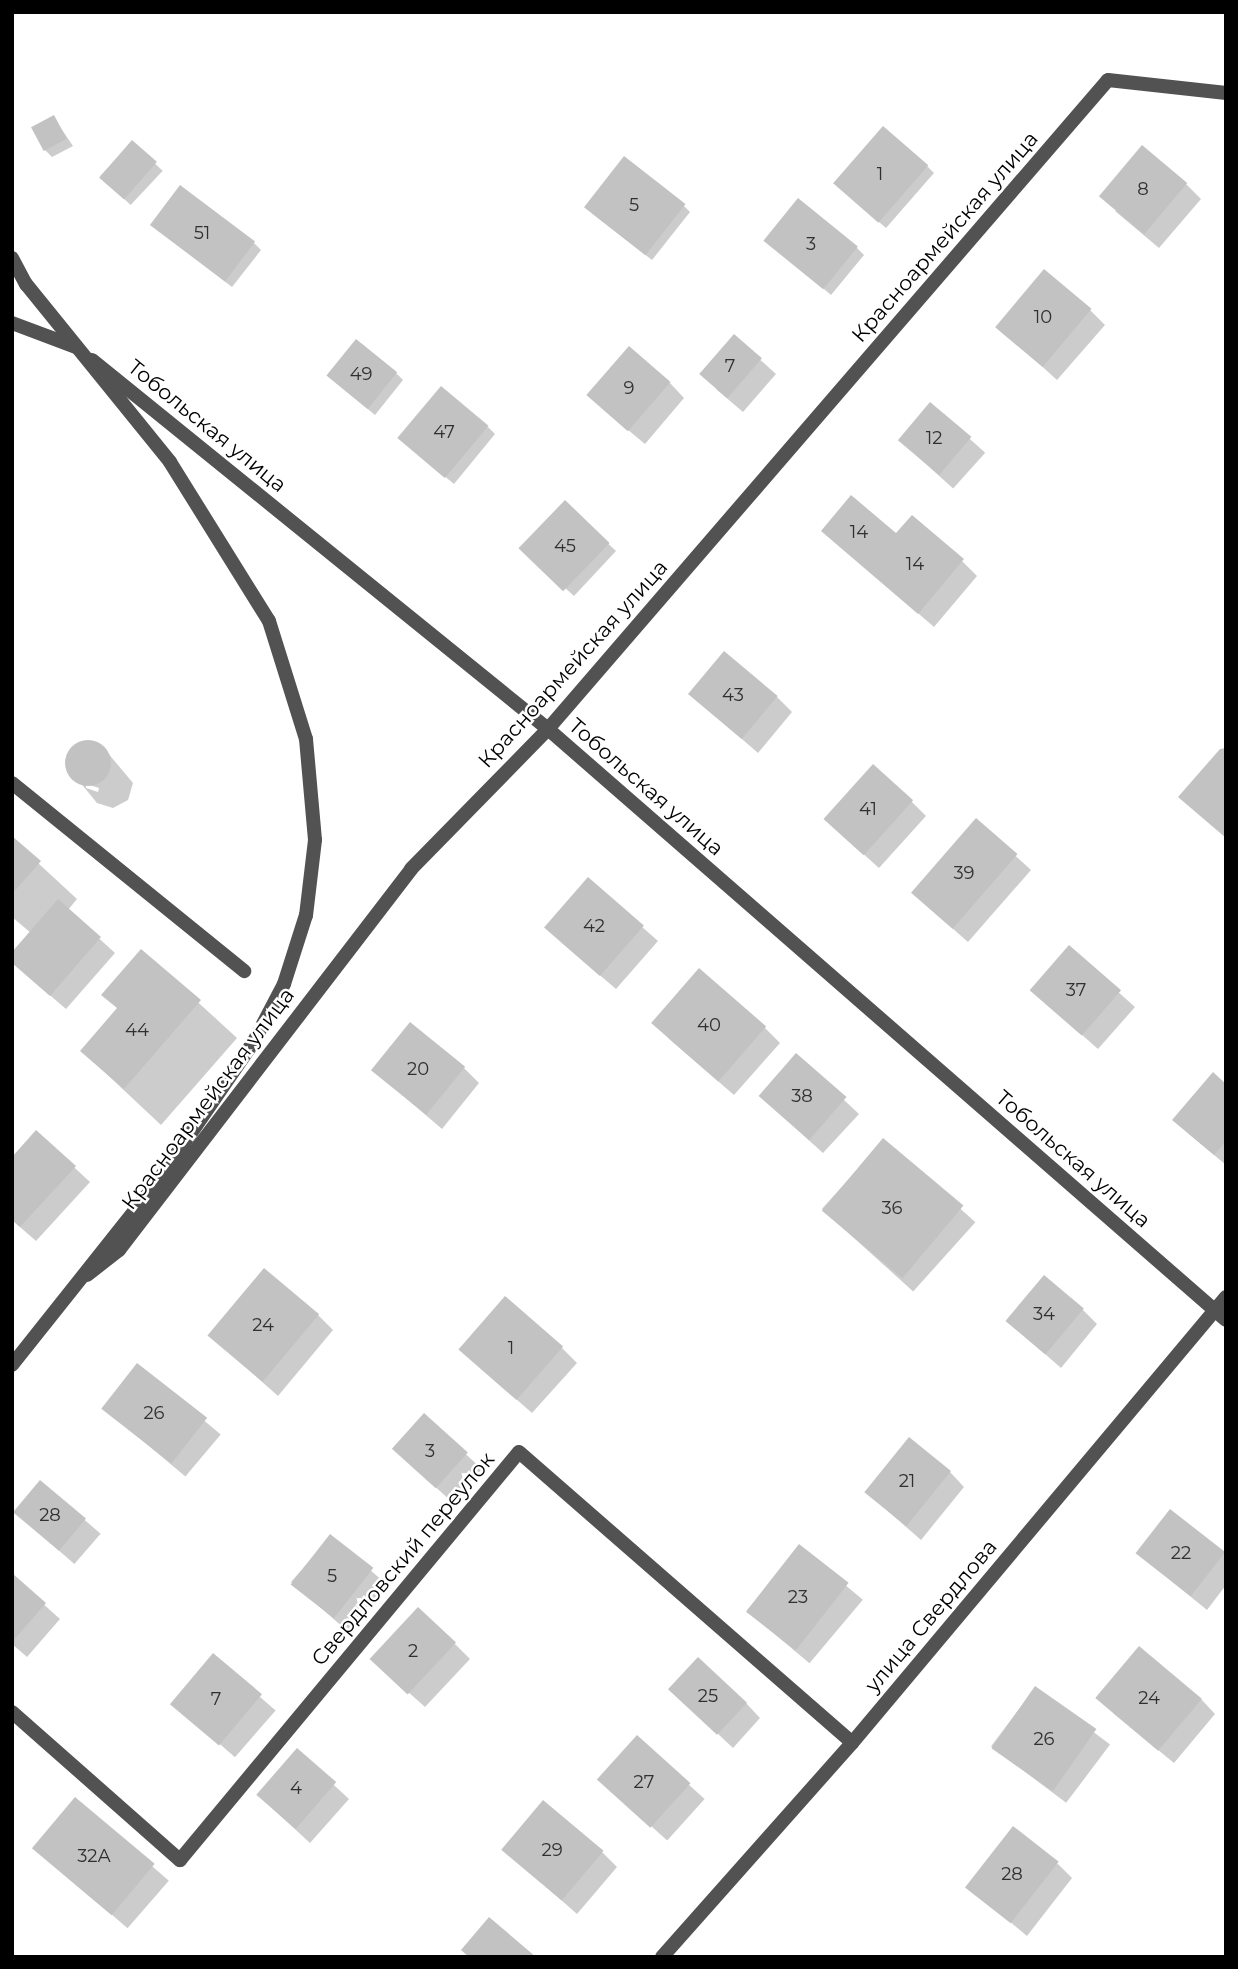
<!DOCTYPE html>
<html>
<head>
<meta charset="utf-8">
<style>
	body { margin:0 }
	#map { position:relative; width:1238px; height:1969px; overflow:hidden; background:#fff; font-family:Montserrat,sans-serif }
	div>[style] { position:absolute }
	[style*='--x'] { left:calc(var(--x)*1px); top:calc(var(--y)*1px); width:calc(var(--w)*1px); rotate:calc(var(--a)*1deg) }
	.shadow>* { inset:0; background:#0003; transform-origin:0 0 }
	.building>* { inset:0; background:#c2c2c2; transform-origin:0 0 }
	.round { border-radius:50% }
	.minor>* { height:14px; margin:-7px; padding:0 7px; transform-origin:7px; border-radius:7px; background:#525252 }
	.tertiary>* { height:14px; margin:-7px; padding:0 7px; transform-origin:7px; border-radius:7px; background:#525252 }
	.tertiary-bridge>* { height:14px; margin:-7px; padding:0 7px; transform-origin:7px; border-radius:7px; background:#525252 }
	span { translate:-50% -50%; white-space:nowrap; text-align:center; line-height:1.15; -webkit-text-stroke:5px #fff; paint-order:stroke }
	.number-label { font-size:18px; color:#303030 }
	.number-label span { -webkit-text-stroke-width:0 }
	.street-label { font-size:21px; color:#000 }
	.frame { position:absolute; inset:0; border:14px solid #000; pointer-events:none }
</style>
</head>
<body>
<div id="map">
	<div class="shadow">
		<div style="clip-path:polygon(54px 118px,73px 146px,52px 157px,44px 149px)"></div>
		<div style="left:132px;top:142px;width:42px;height:47px;rotate:43deg"></div>
		<div style="clip-path:polygon(927px 166px,934px 173px,886px 228px,842px 190px)"></div>
		<div style="clip-path:polygon(1186px 184px,1201px 199px,1159px 248px,1115px 211px)"></div>
		<div style="clip-path:polygon(683px 205px,690px 212px,652px 260px,593px 214px)"></div>
		<div style="clip-path:polygon(159px 231px,254px 243px,261px 250px,232px 287px)"></div>
		<div style="clip-path:polygon(774px 247px,857px 248px,864px 255px,831px 295px)"></div>
		<div style="clip-path:polygon(1090px 310px,1105px 325px,1057px 380px,997px 326px)"></div>
		<div style="clip-path:polygon(734px 336px,776px 374px,743px 412px,716px 389px)"></div>
		<div style="clip-path:polygon(396px 373px,403px 380px,375px 415px,335px 382px)"></div>
		<div style="clip-path:polygon(670px 383px,684px 398px,645px 444px,604px 410px)"></div>
		<div style="left:931px;top:404px;width:73px;height:48px;rotate:42deg"></div>
		<div style="clip-path:polygon(488px 427px,495px 434px,454px 484px,408px 446px)"></div>
		<div style="clip-path:polygon(565px 503px,616px 551px,574px 596px,530px 556px)"></div>
		<div style="clip-path:polygon(823px 531px,896px 536px,962px 561px,977px 576px,934px 627px)"></div>
		<div style="clip-path:polygon(690px 694px,777px 697px,792px 712px,758px 753px)"></div>
		<div style="clip-path:polygon(evenodd,86px 741px,102px 746px,133px 783px,128px 800px,113px 808px,97px 803px,66px 765px,71px 749px,86px 741px,86px 784px,99px 788px,98px 792px,86px 788px,86px 784px)"></div>
		<div style="clip-path:polygon(911px 801px,926px 816px,879px 868px,841px 834px)"></div>
		<div style="clip-path:polygon(976px 820px,1031px 870px,968px 942px,928px 907px)"></div>
		<div style="clip-path:polygon(12px 839px,77px 899px,68px 910px,115px 953px,66px 1009px,24px 973px,31px 933px,12px 917px)"></div>
		<div style="clip-path:polygon(588px 879px,658px 941px,616px 989px,561px 942px)"></div>
		<div style="clip-path:polygon(1069px 948px,1135px 1007px,1098px 1049px,1047px 1004px)"></div>
		<div style="clip-path:polygon(142px 951px,237px 1038px,161px 1125px,82px 1051px,119px 1009px)"></div>
		<div style="clip-path:polygon(765px 1028px,780px 1043px,734px 1095px,668px 1038px)"></div>
		<div style="clip-path:polygon(796px 1055px,859px 1114px,823px 1153px,775px 1110px)"></div>
		<div style="clip-path:polygon(464px 1068px,479px 1083px,442px 1129px,373px 1070px)"></div>
		<div style="clip-path:polygon(1226px 1086px,1226px 1165px,1189px 1134px)"></div>
		<div style="clip-path:polygon(37px 1133px,90px 1182px,36px 1241px,12px 1220px)"></div>
		<div style="left:884px;top:1140px;width:123px;height:93px;rotate:42deg"></div>
		<div style="clip-path:polygon(1082px 1309px,1097px 1324px,1061px 1368px,1007px 1321px)"></div>
		<div style="clip-path:polygon(318px 1315px,333px 1330px,278px 1396px,209px 1335px)"></div>
		<div style="clip-path:polygon(562px 1348px,577px 1363px,532px 1413px,475px 1363px)"></div>
		<div style="left:138px;top:1365px;width:108px;height:55px;rotate:40deg"></div>
		<div style="clip-path:polygon(424px 1416px,482px 1469px,452px 1502px,409px 1463px)"></div>
		<div style="clip-path:polygon(950px 1472px,964px 1487px,921px 1540px,866px 1492px)"></div>
		<div style="left:41px;top:1482px;width:79px;height:40px;rotate:41deg"></div>
		<div style="clip-path:polygon(1171px 1512px,1226px 1555px,1226px 1585px,1207px 1610px,1138px 1554px)"></div>
		<div style="left:331px;top:1536px;width:74px;height:61px;rotate:41deg"></div>
		<div style="left:800px;top:1547px;width:82px;height:83px;rotate:40deg"></div>
		<div style="clip-path:polygon(12px 1576px,60px 1619px,27px 1657px,12px 1644px)"></div>
		<div style="clip-path:polygon(455px 1644px,470px 1659px,425px 1707px,388px 1674px)"></div>
		<div style="left:213px;top:1656px;width:83px;height:62px;rotate:41deg"></div>
		<div style="left:1035px;top:1688px;width:94px;height:73px;rotate:37deg"></div>
		<div style="clip-path:polygon(1201px 1699px,1215px 1714px,1174px 1763px,1113px 1713px)"></div>
		<div style="clip-path:polygon(746px 1703px,760px 1718px,733px 1748px,686px 1704px)"></div>
		<div style="left:637px;top:1738px;width:91px;height:56px;rotate:42deg"></div>
		<div style="clip-path:polygon(297px 1751px,349px 1799px,310px 1843px,273px 1809px)"></div>
		<div style="left:76px;top:1800px;width:123px;height:63px;rotate:41deg"></div>
		<div style="clip-path:polygon(504px 1850px,602px 1852px,617px 1867px,577px 1914px)"></div>
		<div style="clip-path:polygon(1058px 1864px,1072px 1878px,1027px 1936px,967px 1886px)"></div>
	</div>
	<div class="building">
		<div style="left:54px;top:115px;width:27px;height:26px;rotate:62deg"></div>
		<div style="left:883px;top:126px;width:60px;height:76px;rotate:41deg"></div>
		<div style="left:132px;top:140px;width:33px;height:50px;rotate:41deg"></div>
		<div style="left:1142px;top:145px;width:59px;height:67px;rotate:40deg"></div>
		<div style="left:624px;top:156px;width:78px;height:65px;rotate:38deg"></div>
		<div style="left:180px;top:185px;width:94px;height:50px;rotate:37deg"></div>
		<div style="left:798px;top:198px;width:77px;height:55px;rotate:39deg"></div>
		<div style="left:1044px;top:269px;width:62px;height:76px;rotate:40deg"></div>
		<div style="left:734px;top:334px;width:37px;height:53px;rotate:41deg"></div>
		<div style="left:356px;top:339px;width:53px;height:47px;rotate:39deg"></div>
		<div style="left:629px;top:346px;width:55px;height:65px;rotate:41deg"></div>
		<div style="left:441px;top:386px;width:62px;height:68px;rotate:40deg"></div>
		<div style="left:930px;top:402px;width:54px;height:50px;rotate:40deg"></div>
		<div style="clip-path:polygon(851px 495px,896px 533px,912px 515px,964px 559px,918px 614px,821px 531px)"></div>
		<div style="left:565px;top:500px;width:62px;height:67px;rotate:44deg"></div>
		<div style="left:724px;top:651px;width:70px;height:56px;rotate:40deg"></div>
		<div class="round" style="left:65px;top:740px;width:46px;height:46px"></div>
		<div style="clip-path:polygon(1226px 748px,1226px 838px,1178px 797px,1220px 749px)"></div>
		<div style="left:873px;top:764px;width:54px;height:74px;rotate:42deg"></div>
		<div style="left:976px;top:818px;width:55px;height:99px;rotate:41deg"></div>
		<div style="clip-path:polygon(12px 836px,41px 861px,12px 894px)"></div>
		<div style="left:588px;top:877px;width:74px;height:67px;rotate:41deg"></div>
		<div style="clip-path:polygon(58px 899px,101px 937px,50px 996px,12px 963px,12px 952px)"></div>
		<div style="left:1069px;top:945px;width:69px;height:60px;rotate:41deg"></div>
		<div style="clip-path:polygon(141px 949px,201px 1000px,124px 1089px,80px 1051px,117px 1008px,101px 995px)"></div>
		<div style="left:699px;top:968px;width:89px;height:73px;rotate:41deg"></div>
		<div style="left:410px;top:1022px;width:71px;height:62px;rotate:39deg"></div>
		<div style="left:796px;top:1053px;width:67px;height:57px;rotate:41deg"></div>
		<div style="clip-path:polygon(1213px 1072px,1226px 1084px,1226px 1141px,1214px 1155px,1172px 1120px)"></div>
		<div style="clip-path:polygon(36px 1130px,76px 1166px,20px 1227px,12px 1220px,12px 1157px)"></div>
		<div style="left:883px;top:1138px;width:105px;height:95px;rotate:40deg"></div>
		<div style="left:264px;top:1268px;width:72px;height:88px;rotate:40deg"></div>
		<div style="left:1044px;top:1275px;width:52px;height:60px;rotate:40deg"></div>
		<div style="left:505px;top:1296px;width:77px;height:71px;rotate:41deg"></div>
		<div style="left:137px;top:1363px;width:89px;height:58px;rotate:38deg"></div>
		<div style="left:424px;top:1413px;width:59px;height:48px;rotate:42deg"></div>
		<div style="left:909px;top:1437px;width:54px;height:71px;rotate:39deg"></div>
		<div style="left:40px;top:1480px;width:60px;height:42px;rotate:40deg"></div>
		<div style="left:1170px;top:1509px;width:70px;height:56px;rotate:38deg"></div>
		<div style="left:330px;top:1534px;width:55px;height:64px;rotate:38deg"></div>
		<div style="left:799px;top:1544px;width:63px;height:86px;rotate:38deg"></div>
		<div style="clip-path:polygon(12px 1573px,46px 1603px,12px 1642px)"></div>
		<div style="left:418px;top:1607px;width:52px;height:71px;rotate:43deg"></div>
		<div style="left:1139px;top:1646px;width:82px;height:68px;rotate:40deg"></div>
		<div style="left:213px;top:1653px;width:64px;height:67px;rotate:40deg"></div>
		<div style="left:698px;top:1657px;width:67px;height:44px;rotate:43deg"></div>
		<div style="left:1035px;top:1686px;width:75px;height:76px;rotate:35deg"></div>
		<div style="left:637px;top:1735px;width:72px;height:60px;rotate:42deg"></div>
		<div style="left:297px;top:1748px;width:52px;height:62px;rotate:41deg"></div>
		<div style="left:75px;top:1797px;width:104px;height:67px;rotate:40deg"></div>
		<div style="left:543px;top:1800px;width:79px;height:65px;rotate:40deg"></div>
		<div style="left:1013px;top:1826px;width:58px;height:78px;rotate:38deg"></div>
		<div style="clip-path:polygon(489px 1917px,536px 1957px,469px 1957px,461px 1950px)"></div>
	</div>
	<div class="minor">
		<div style="--x:12;--y:323;--w:68;--a:20.6"></div>
		<div style="--x:92;--y:360;--w:587;--a:38.98"></div>
		<div style="--x:548;--y:729;--w:899;--a:41.08"></div>
		<div style="--x:12;--y:783;--w:299;--a:39"></div>
		<div style="--x:87;--y:1275;--w:41;--a:-38"></div>
		<div style="--x:119;--y:1250;--w:480;--a:-52.5"></div>
		<div style="--x:411;--y:869;--w:196;--a:-45.6"></div>
		<div style="--x:548;--y:729;--w:857;--a:-49.21"></div>
		<div style="--x:1108;--y:80;--w:119;--a:6.3"></div>
		<div style="--x:12;--y:1712;--w:224;--a:41.4"></div>
		<div style="--x:180;--y:1860;--w:530;--a:-50.28"></div>
		<div style="--x:519;--y:1452;--w:442;--a:41.1"></div>
		<div style="--x:662;--y:1957;--w:286;--a:-48.4"></div>
		<div style="--x:852;--y:1743;--w:582;--a:-50.02"></div>
	</div>
	<div class="tertiary">
		<div style="--x:12;--y:1365;--w:231;--a:-51.5"></div>
		<div style="--x:156;--y:1184;--w:171;--a:-55.5"></div>
	</div>
	<div class="tertiary-bridge">
		<div style="--x:12;--y:258;--w:30;--a:62"></div>
		<div style="--x:26;--y:284;--w:229;--a:51"></div>
		<div style="--x:170;--y:462;--w:187;--a:58.1"></div>
		<div style="--x:269;--y:621;--w:124;--a:72.6"></div>
		<div style="--x:306;--y:739;--w:101;--a:84.9"></div>
		<div style="--x:315;--y:840;--w:76;--a:96.8"></div>
		<div style="--x:306;--y:915;--w:72;--a:107.7"></div>
		<div style="--x:284;--y:984;--w:67;--a:117.7"></div>
	</div>
	<div class="number-label">
		<span style="left:880px;top:174px">1</span>
		<span style="left:1143px;top:189px">8</span>
		<span style="left:634px;top:205px">5</span>
		<span style="left:202px;top:233px">51</span>
		<span style="left:811px;top:244px">3</span>
		<span style="left:1043px;top:317px">10</span>
		<span style="left:730px;top:366px">7</span>
		<span style="left:361px;top:374px">49</span>
		<span style="left:629px;top:388px">9</span>
		<span style="left:444px;top:432px">47</span>
		<span style="left:934px;top:438px">12</span>
		<span style="left:859px;top:532px">14</span>
		<span style="left:565px;top:546px">45</span>
		<span style="left:915px;top:564px">14</span>
		<span style="left:733px;top:695px">43</span>
		<span style="left:868px;top:809px">41</span>
		<span style="left:964px;top:873px">39</span>
		<span style="left:594px;top:926px">42</span>
		<span style="left:1076px;top:990px">37</span>
		<span style="left:709px;top:1025px">40</span>
		<span style="left:137px;top:1030px">44</span>
		<span style="left:418px;top:1069px">20</span>
		<span style="left:802px;top:1096px">38</span>
		<span style="left:892px;top:1208px">36</span>
		<span style="left:1044px;top:1314px">34</span>
		<span style="left:263px;top:1325px">24</span>
		<span style="left:511px;top:1348px">1</span>
		<span style="left:154px;top:1413px">26</span>
		<span style="left:430px;top:1451px">3</span>
		<span style="left:907px;top:1481px">21</span>
		<span style="left:50px;top:1515px">28</span>
		<span style="left:1181px;top:1553px">22</span>
		<span style="left:332px;top:1576px">5</span>
		<span style="left:798px;top:1597px">23</span>
		<span style="left:413px;top:1651px">2</span>
		<span style="left:708px;top:1696px">25</span>
		<span style="left:1149px;top:1698px">24</span>
		<span style="left:216px;top:1699px">7</span>
		<span style="left:1044px;top:1739px">26</span>
		<span style="left:644px;top:1782px">27</span>
		<span style="left:296px;top:1788px">4</span>
		<span style="left:552px;top:1850px">29</span>
		<span style="left:94px;top:1856px">32А</span>
		<span style="left:1012px;top:1874px">28</span>
	</div>
	<div class="street-label">
		<span style="left:945px;top:237px;rotate:-49deg">Красноармейская улица</span>
		<span style="left:207px;top:426px;rotate:39deg">Тобольская улица</span>
		<span style="left:573px;top:664px;rotate:-48deg">Красноармейская улица</span>
		<span style="left:646px;top:787px;rotate:41deg">Тобольская улица</span>
		<span style="left:208px;top:1099px;rotate:-53deg">Красноармейская улица</span>
		<span style="left:1073px;top:1159px;rotate:41deg">Тобольская улица</span>
		<span style="left:403px;top:1559px;rotate:-50deg">Свердловский переулок</span>
		<span style="left:931px;top:1616px;rotate:-50deg">улица Свердлова</span>
	</div>
	<div class="frame"></div>
</div>
</body>
</html>
